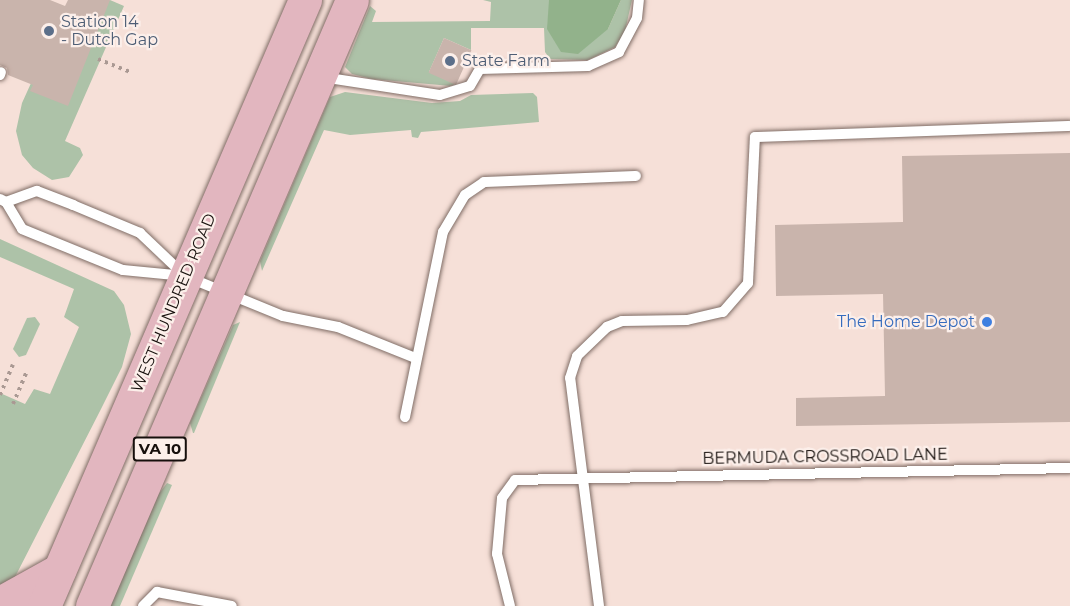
<!DOCTYPE html>
<html>
<head>
<meta charset="utf-8">
<style>
	body { margin:0 }
	#map { position:relative; width:1070px; height:606px; overflow:hidden; background:#f6e0d8; font-family:Montserrat,sans-serif }
	div>[style] { position:absolute }
	[style*='--x'] { left:calc(var(--x)*1px); top:calc(var(--y)*1px); width:calc(var(--w)*1px); rotate:calc(var(--a)*1deg) }
	.green>* { inset:0; background:#adc2a8 }
	.forest>* { inset:0; background:#92b28b }
	.building>* { inset:0; background:#c9b4ac; transform-origin:0 0 }
	.path>* { height:4px; margin-top:-2px; transform-origin:0; background:repeating-linear-gradient(90deg,#aa9993 0 3px,transparent 0 7.5px) }
	.roads { filter:drop-shadow(0 0 2px #806d66) drop-shadow(0 0 2px #806d66) }
	.lane>* { height:10px; margin:-5px; padding:0 5px; transform-origin:5px; border-radius:5px; background:#fff }
	.primary>* { height:33px; margin:-16.5px; padding:0 16.5px; transform-origin:16.5px; border-radius:16.5px; background:#e2b6bf }
	.dots>* { width:16px; height:16px; translate:-50% -50%; box-sizing:border-box; border:3px solid #fcefea; border-radius:50% }
	span { translate:-50% -50%; white-space:nowrap; text-align:center; line-height:1.15; -webkit-text-stroke:4.5px #fcefea; paint-order:stroke }
	.shield-label span { padding:2px 4px; background:#fcefea; border:2px solid; border-radius:4px; -webkit-text-stroke-width:0 }
	.shield-label { font-size:15px; color:#160f0c; font-weight:700 }
	.service-label { font-size:16px; color:#4e5e75 }
	.left { translate:0 -50%; text-align:left }
	.street-label { font-size:16px; color:#160f0c }
	.shop-label { font-size:16px; color:#366cbe }
	.right { translate:-100% -50%; text-align:right }
</style>
</head>
<body>
<div id="map">
	<div class="green">
		<div style="clip-path:polygon(110px 0,124px 6px,65px 141px,80px 148px,83px 155px,69px 177px,52px 180px,33px 168px,22px 155px,16px 131px,22px 103px,56px 28px)"></div>
		<div style="clip-path:polygon(483px 0,549px 0,549px 5px,608px 29px,621px 0,632px 0,625px 31px,615px 47px,588px 60px,550px 59px,545px 52px,544px 28px,471px 28px,471px 50px,444px 38px,429px 72px,456px 84px,451px 86px,372px 79px,352px 74px,345px 67px,370px 6px,376px 11px,372px 22px,490px 21px,491px 2px)"></div>
		<div style="clip-path:polygon(345px 92px,432px 103px,460px 101px,471px 95px,533px 93px,537px 97px,539px 122px,421px 132px,418px 138px,412px 137px,411px 130px,350px 135px,324px 130px,262px 271px,260px 261px,330px 97px)"></div>
		<div style="clip-path:polygon(0 239px,114px 291px,124px 305px,131px 334px,122px 367px,100px 411px,14px 579px,0 592px,0 393px,25px 404px,34px 389px,50px 394px,79px 327px,64px 317px,74px 289px,0 257px)"></div>
		<div style="clip-path:polygon(35px 317px,40px 324px,26px 355px,19px 357px,13px 349px,27px 318px)"></div>
		<div style="clip-path:polygon(240px 322px,194px 433px,193px 433px,190px 423px,233px 325px)"></div>
		<div style="clip-path:polygon(167px 483px,172px 485px,120px 606px,110px 606px,158px 495px)"></div>
	</div>
	<div class="forest">
		<div style="clip-path:polygon(549px 0,621px 0,608px 29px,578px 54px,561px 52px,547px 29px)"></div>
	</div>
	<div class="building">
		<div style="clip-path:polygon(0 0,50px 0,65px 6px,68px 0,110px 0,68px 106px,30px 91px,33px 85px,8px 75px,7px 68px,0 65px)"></div>
		<div style="left:444px;top:38px;width:30px;height:38px;rotate:24deg"></div>
		<div style="clip-path:polygon(1070px 153px,1070px 422px,796px 426px,796px 398px,885px 396px,883px 294px,776px 296px,775px 225px,903px 222px,902px 156px)"></div>
	</div>
	<div class="path">
		<div style="--x:98;--y:59;--w:35;--a:22"></div>
		<div style="--x:0;--y:395;--w:33;--a:-67"></div>
		<div style="--x:13;--y:404;--w:36;--a:-67"></div>
	</div>
	<div class="roads">
		<div class="lane">
			<div style="--x:0;--y:75;--w:3;--a:-72"></div>
			<div style="--x:322;--y:77;--w:119;--a:8.7"></div>
			<div style="--x:440;--y:95;--w:31;--a:-17"></div>
			<div style="--x:470;--y:86;--w:20;--a:-60"></div>
			<div style="--x:480;--y:69;--w:108;--a:-1.6"></div>
			<div style="--x:588;--y:66;--w:34;--a:-24"></div>
			<div style="--x:619;--y:52;--w:38;--a:-62"></div>
			<div style="--x:637;--y:18;--w:18;--a:-84"></div>
			<div style="--x:0;--y:199;--w:7;--a:27"></div>
			<div style="--x:6;--y:202;--w:31;--a:59"></div>
			<div style="--x:22;--y:229;--w:109;--a:22.1"></div>
			<div style="--x:123;--y:270;--w:62;--a:5.5"></div>
			<div style="--x:185;--y:276;--w:106;--a:22.2"></div>
			<div style="--x:283;--y:316;--w:56;--a:11.3"></div>
			<div style="--x:338;--y:327;--w:83;--a:21.9"></div>
			<div style="--x:6;--y:202;--w:33;--a:-20"></div>
			<div style="--x:37;--y:191;--w:39;--a:21"></div>
			<div style="--x:73;--y:205;--w:73;--a:22.7"></div>
			<div style="--x:140;--y:233;--w:59;--a:43.6"></div>
			<div style="--x:405;--y:417;--w:189;--a:-78.4"></div>
			<div style="--x:443;--y:232;--w:43;--a:-59.3"></div>
			<div style="--x:465;--y:195;--w:23;--a:-34"></div>
			<div style="--x:484;--y:182;--w:152;--a:-2.3"></div>
			<div style="--x:143;--y:606;--w:20;--a:-45"></div>
			<div style="--x:157;--y:592;--w:76;--a:10.6"></div>
			<div style="--x:510;--y:606;--w:54;--a:-104"></div>
			<div style="--x:497;--y:554;--w:56;--a:-84.9"></div>
			<div style="--x:502;--y:498;--w:22;--a:-54"></div>
			<div style="--x:515;--y:480;--w:555;--a:-1.24"></div>
			<div style="--x:599;--y:606;--w:230;--a:-97.2"></div>
			<div style="--x:570;--y:378;--w:23;--a:-72"></div>
			<div style="--x:577;--y:356;--w:42;--a:-44"></div>
			<div style="--x:607;--y:327;--w:16;--a:-22"></div>
			<div style="--x:622;--y:321;--w:65;--a:-0.9"></div>
			<div style="--x:687;--y:320;--w:37;--a:-13"></div>
			<div style="--x:723;--y:312;--w:38;--a:-49"></div>
			<div style="--x:748;--y:283;--w:146;--a:-87.3"></div>
			<div style="--x:755;--y:137;--w:315;--a:-2"></div>
		</div>
		<div class="primary">
			<div style="--x:0;--y:603;--w:68;--a:-29.2"></div>
			<div style="--x:44;--y:606;--w:660;--a:-66.7"></div>
			<div style="--x:92;--y:606;--w:659;--a:-66.78"></div>
		</div>
	</div>
	<div class="dots">
		<div style="left:49px;top:31px;background:#5c6f8a"></div>
		<div style="left:450px;top:61px;background:#5c6f8a"></div>
		<div style="left:987px;top:322px;background:#3f7fe0"></div>
	</div>
	<div class="shield-label">
		<span style="left:160px;top:449px">VA 10</span>
	</div>
	<div class="service-label">
		<span class="left" style="left:61px;top:31px">Station 14<br>- Dutch Gap</span>
		<span class="left" style="left:462px;top:61px">State Farm</span>
	</div>
	<div class="street-label">
		<span style="left:174px;top:303px;rotate:-67deg">WEST HUNDRED ROAD</span>
		<span style="left:825px;top:457px;rotate:-1deg">BERMUDA CROSSROAD LANE</span>
	</div>
	<div class="shop-label">
		<span class="right" style="left:975px;top:322px">The Home Depot</span>
	</div>
</div>
</body>
</html>
